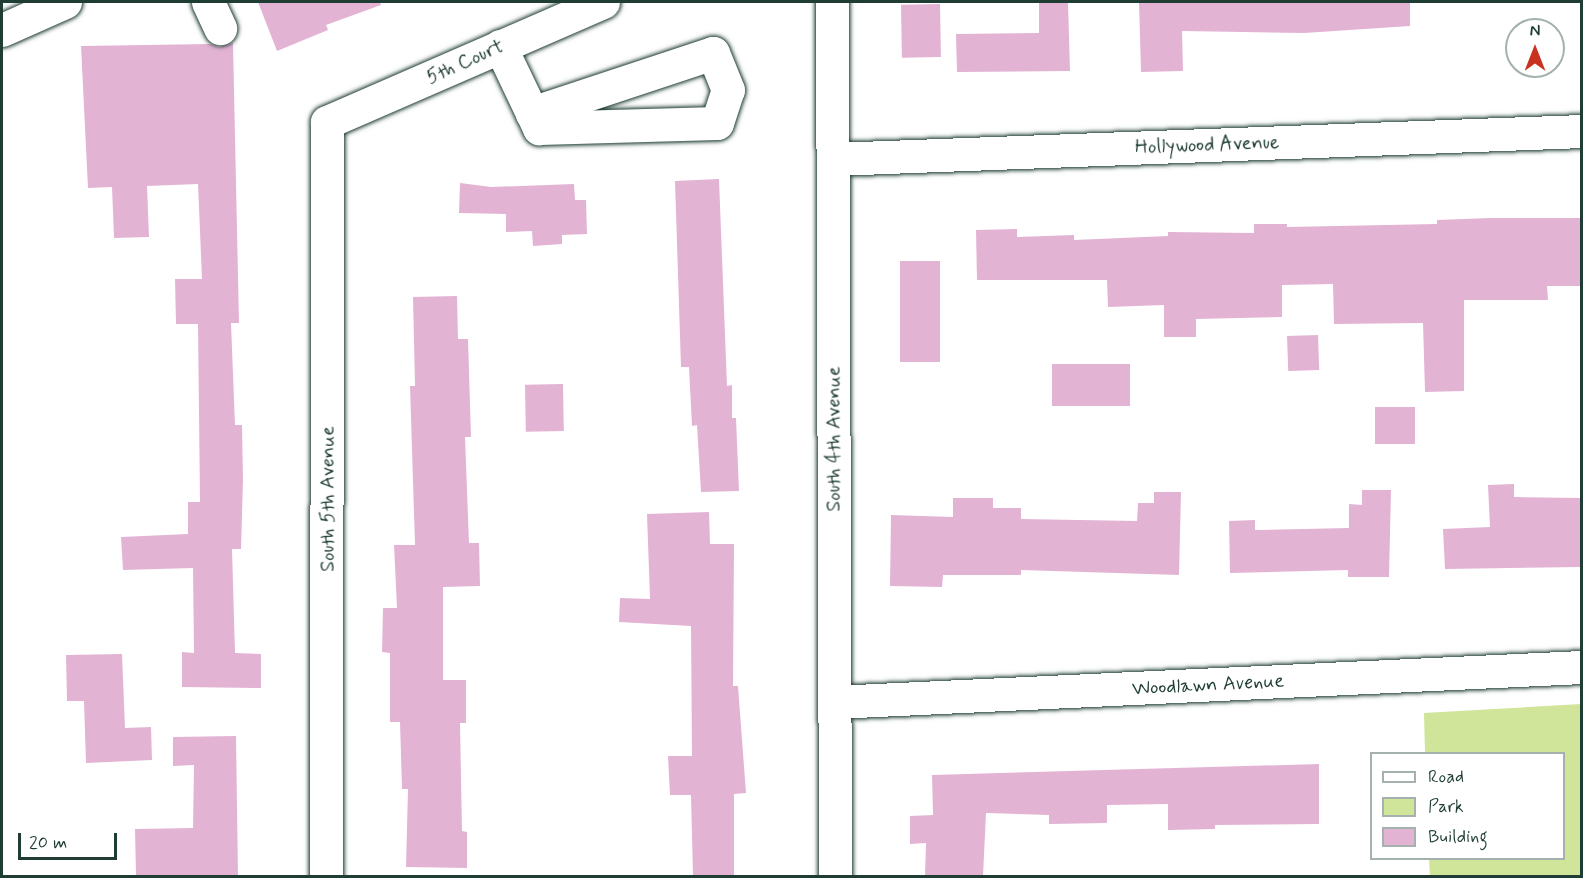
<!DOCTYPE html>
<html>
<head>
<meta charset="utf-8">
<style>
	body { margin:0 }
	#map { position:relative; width:1583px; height:878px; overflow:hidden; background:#fff; font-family:Mynerve,sans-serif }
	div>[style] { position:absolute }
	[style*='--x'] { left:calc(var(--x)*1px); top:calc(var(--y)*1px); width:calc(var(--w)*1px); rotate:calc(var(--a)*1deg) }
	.green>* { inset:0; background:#d0e599 }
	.building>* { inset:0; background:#e3b3d4; transform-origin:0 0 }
	.roads { filter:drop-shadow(0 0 2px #1f3d34) drop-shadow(0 0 2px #1f3d34) }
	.minor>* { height:33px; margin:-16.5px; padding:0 16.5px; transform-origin:16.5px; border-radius:16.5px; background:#fff }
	span { translate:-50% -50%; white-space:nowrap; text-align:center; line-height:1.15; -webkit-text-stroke:6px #fff; paint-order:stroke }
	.street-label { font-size:20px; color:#1f3d34 }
	.frame { position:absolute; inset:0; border:3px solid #1f3d34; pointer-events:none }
	.legend { position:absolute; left:1370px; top:752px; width:195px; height:108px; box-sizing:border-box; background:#fff; border:2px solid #a5b1ae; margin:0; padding:8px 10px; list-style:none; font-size:18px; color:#1f3d34 }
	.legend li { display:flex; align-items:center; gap:12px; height:30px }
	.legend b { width:30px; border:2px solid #a5b1ae }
	.north { position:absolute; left:1505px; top:18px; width:60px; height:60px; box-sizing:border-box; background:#fff; border:2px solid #a5b1ae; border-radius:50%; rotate:0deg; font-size:16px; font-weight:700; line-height:24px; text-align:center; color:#1f3d34 }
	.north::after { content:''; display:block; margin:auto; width:21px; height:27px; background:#c8321e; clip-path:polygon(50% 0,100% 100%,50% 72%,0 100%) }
	.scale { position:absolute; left:18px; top:833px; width:99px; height:27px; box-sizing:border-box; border:3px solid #1f3d34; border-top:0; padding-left:8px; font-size:18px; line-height:21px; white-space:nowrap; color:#1f3d34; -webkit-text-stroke:4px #fff; paint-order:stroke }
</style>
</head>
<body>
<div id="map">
	<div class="green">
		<div style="clip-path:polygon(1581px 704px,1581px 876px,1430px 876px,1429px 859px,1564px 858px,1564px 754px,1425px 753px,1424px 713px)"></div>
	</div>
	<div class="building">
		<div style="clip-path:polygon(258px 2px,380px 2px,381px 5px,326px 25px,328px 30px,277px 51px)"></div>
		<div style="clip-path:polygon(1039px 2px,1068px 2px,1070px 71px,957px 72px,956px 34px,1039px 33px)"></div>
		<div style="clip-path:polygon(1139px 2px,1410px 2px,1410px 26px,1304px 33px,1182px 31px,1183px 71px,1141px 72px)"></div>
		<div style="left:940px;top:4px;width:53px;height:39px;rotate:89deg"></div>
		<div style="clip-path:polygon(210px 44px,219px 47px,233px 43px,239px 323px,231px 323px,235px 425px,242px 425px,243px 480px,241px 549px,232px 549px,235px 653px,261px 654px,261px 688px,182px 687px,182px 652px,194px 653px,193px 568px,123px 570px,121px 537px,188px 534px,188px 502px,200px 502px,198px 324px,176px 324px,175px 279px,202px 279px,198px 184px,147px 186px,149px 237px,114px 238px,112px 187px,88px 188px,81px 46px)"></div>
		<div style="clip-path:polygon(719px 179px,727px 386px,732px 385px,732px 418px,736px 418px,739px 491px,701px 492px,697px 425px,692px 426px,689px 367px,681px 367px,675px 181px)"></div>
		<div style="clip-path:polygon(460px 183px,491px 187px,574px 184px,575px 200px,586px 200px,587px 234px,562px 235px,562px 244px,533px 246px,532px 231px,506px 232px,506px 214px,459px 213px)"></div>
		<div style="clip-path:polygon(1490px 218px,1581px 218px,1581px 286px,1547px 286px,1548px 300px,1464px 300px,1464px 391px,1425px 392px,1423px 323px,1334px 324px,1333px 284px,1282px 285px,1282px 317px,1196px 319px,1196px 337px,1164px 337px,1164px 305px,1108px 307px,1107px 280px,977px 280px,976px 230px,1017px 229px,1017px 237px,1074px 235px,1074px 240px,1168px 236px,1168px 232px,1254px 233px,1254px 224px,1287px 224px,1287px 227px,1437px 224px,1437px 220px)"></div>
		<div style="left:900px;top:261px;width:40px;height:101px"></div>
		<div style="clip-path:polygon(457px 296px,458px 339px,468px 339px,471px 437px,465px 437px,469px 543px,479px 543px,480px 586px,443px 587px,443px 680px,466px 680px,466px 723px,460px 723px,462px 831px,467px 832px,467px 868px,406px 867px,408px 789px,402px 789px,400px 722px,390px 722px,390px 653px,382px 652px,383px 608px,397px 608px,394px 545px,415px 545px,410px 386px,415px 386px,413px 297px)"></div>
		<div style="left:1318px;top:335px;width:35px;height:31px;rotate:88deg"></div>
		<div style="left:1130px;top:364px;width:42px;height:78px;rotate:90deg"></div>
		<div style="left:563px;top:384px;width:47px;height:38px;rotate:89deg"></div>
		<div style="left:1375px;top:407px;width:40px;height:37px"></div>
		<div style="clip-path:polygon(1514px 484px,1514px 497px,1581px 498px,1581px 567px,1445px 569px,1443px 529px,1490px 527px,1488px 485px)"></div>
		<div style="clip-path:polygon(1362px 490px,1391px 490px,1389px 577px,1348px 577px,1348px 570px,1230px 573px,1229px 521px,1255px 520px,1255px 530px,1349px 528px,1349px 504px,1362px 505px)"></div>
		<div style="clip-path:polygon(1154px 492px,1181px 492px,1179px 575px,1021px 570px,1021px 575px,943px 575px,942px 587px,890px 586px,891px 515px,953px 517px,953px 498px,993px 498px,993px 508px,1021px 508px,1021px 519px,1137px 521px,1138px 503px,1154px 503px)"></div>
		<div style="clip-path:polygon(709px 512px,710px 544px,734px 544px,733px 686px,738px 686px,746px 793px,734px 794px,734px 876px,693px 876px,691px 795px,670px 795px,668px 756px,692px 756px,691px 626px,619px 622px,620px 598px,650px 599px,647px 514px)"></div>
		<div style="clip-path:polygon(122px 654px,125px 728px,151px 727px,152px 760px,86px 763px,84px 701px,67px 701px,66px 655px)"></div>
		<div style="clip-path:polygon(236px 736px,238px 876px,136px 876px,135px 829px,193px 828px,194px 765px,173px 766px,173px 737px)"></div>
		<div style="clip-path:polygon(1319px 764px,1319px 824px,1215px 825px,1215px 829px,1168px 830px,1168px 804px,1107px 805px,1107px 823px,1049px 824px,1049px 815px,986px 813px,983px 876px,925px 876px,926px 843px,910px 844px,910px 816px,933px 815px,932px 775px)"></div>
	</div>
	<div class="roads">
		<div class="minor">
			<div style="--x:208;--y:2;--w:29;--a:65"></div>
			<div style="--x:832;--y:2;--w:874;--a:89.8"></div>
			<div style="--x:2;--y:30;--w:69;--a:-24"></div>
			<div style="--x:500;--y:46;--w:74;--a:64.5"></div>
			<div style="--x:532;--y:113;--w:17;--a:65"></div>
			<div style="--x:539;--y:128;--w:178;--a:-1.6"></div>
			<div style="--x:717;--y:123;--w:35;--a:-72"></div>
			<div style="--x:728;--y:90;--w:40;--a:-112"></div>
			<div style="--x:713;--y:53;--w:191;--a:161.7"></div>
			<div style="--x:833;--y:159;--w:750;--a:-2.14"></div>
			<div style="--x:834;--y:702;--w:749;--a:-2.68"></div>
			<div style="--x:326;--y:876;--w:754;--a:-89.92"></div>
			<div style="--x:327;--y:122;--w:301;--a:-23.5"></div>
		</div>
	</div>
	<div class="street-label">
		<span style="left:465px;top:62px;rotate:-24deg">5th Court</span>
		<span style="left:1207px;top:145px;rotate:-2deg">Hollywood Avenue</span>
		<span style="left:834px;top:439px;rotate:-90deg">South 4th Avenue</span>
		<span style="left:328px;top:499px;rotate:-90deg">South 5th Avenue</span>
		<span style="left:1208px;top:685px;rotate:-3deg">Woodlawn Avenue</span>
	</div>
	<div class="frame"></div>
	<ul class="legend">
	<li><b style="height:8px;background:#fff"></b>Road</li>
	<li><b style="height:16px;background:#d0e599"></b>Park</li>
	<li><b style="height:16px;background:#e3b3d4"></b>Building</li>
	</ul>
	<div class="north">N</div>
	<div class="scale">20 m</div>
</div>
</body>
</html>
